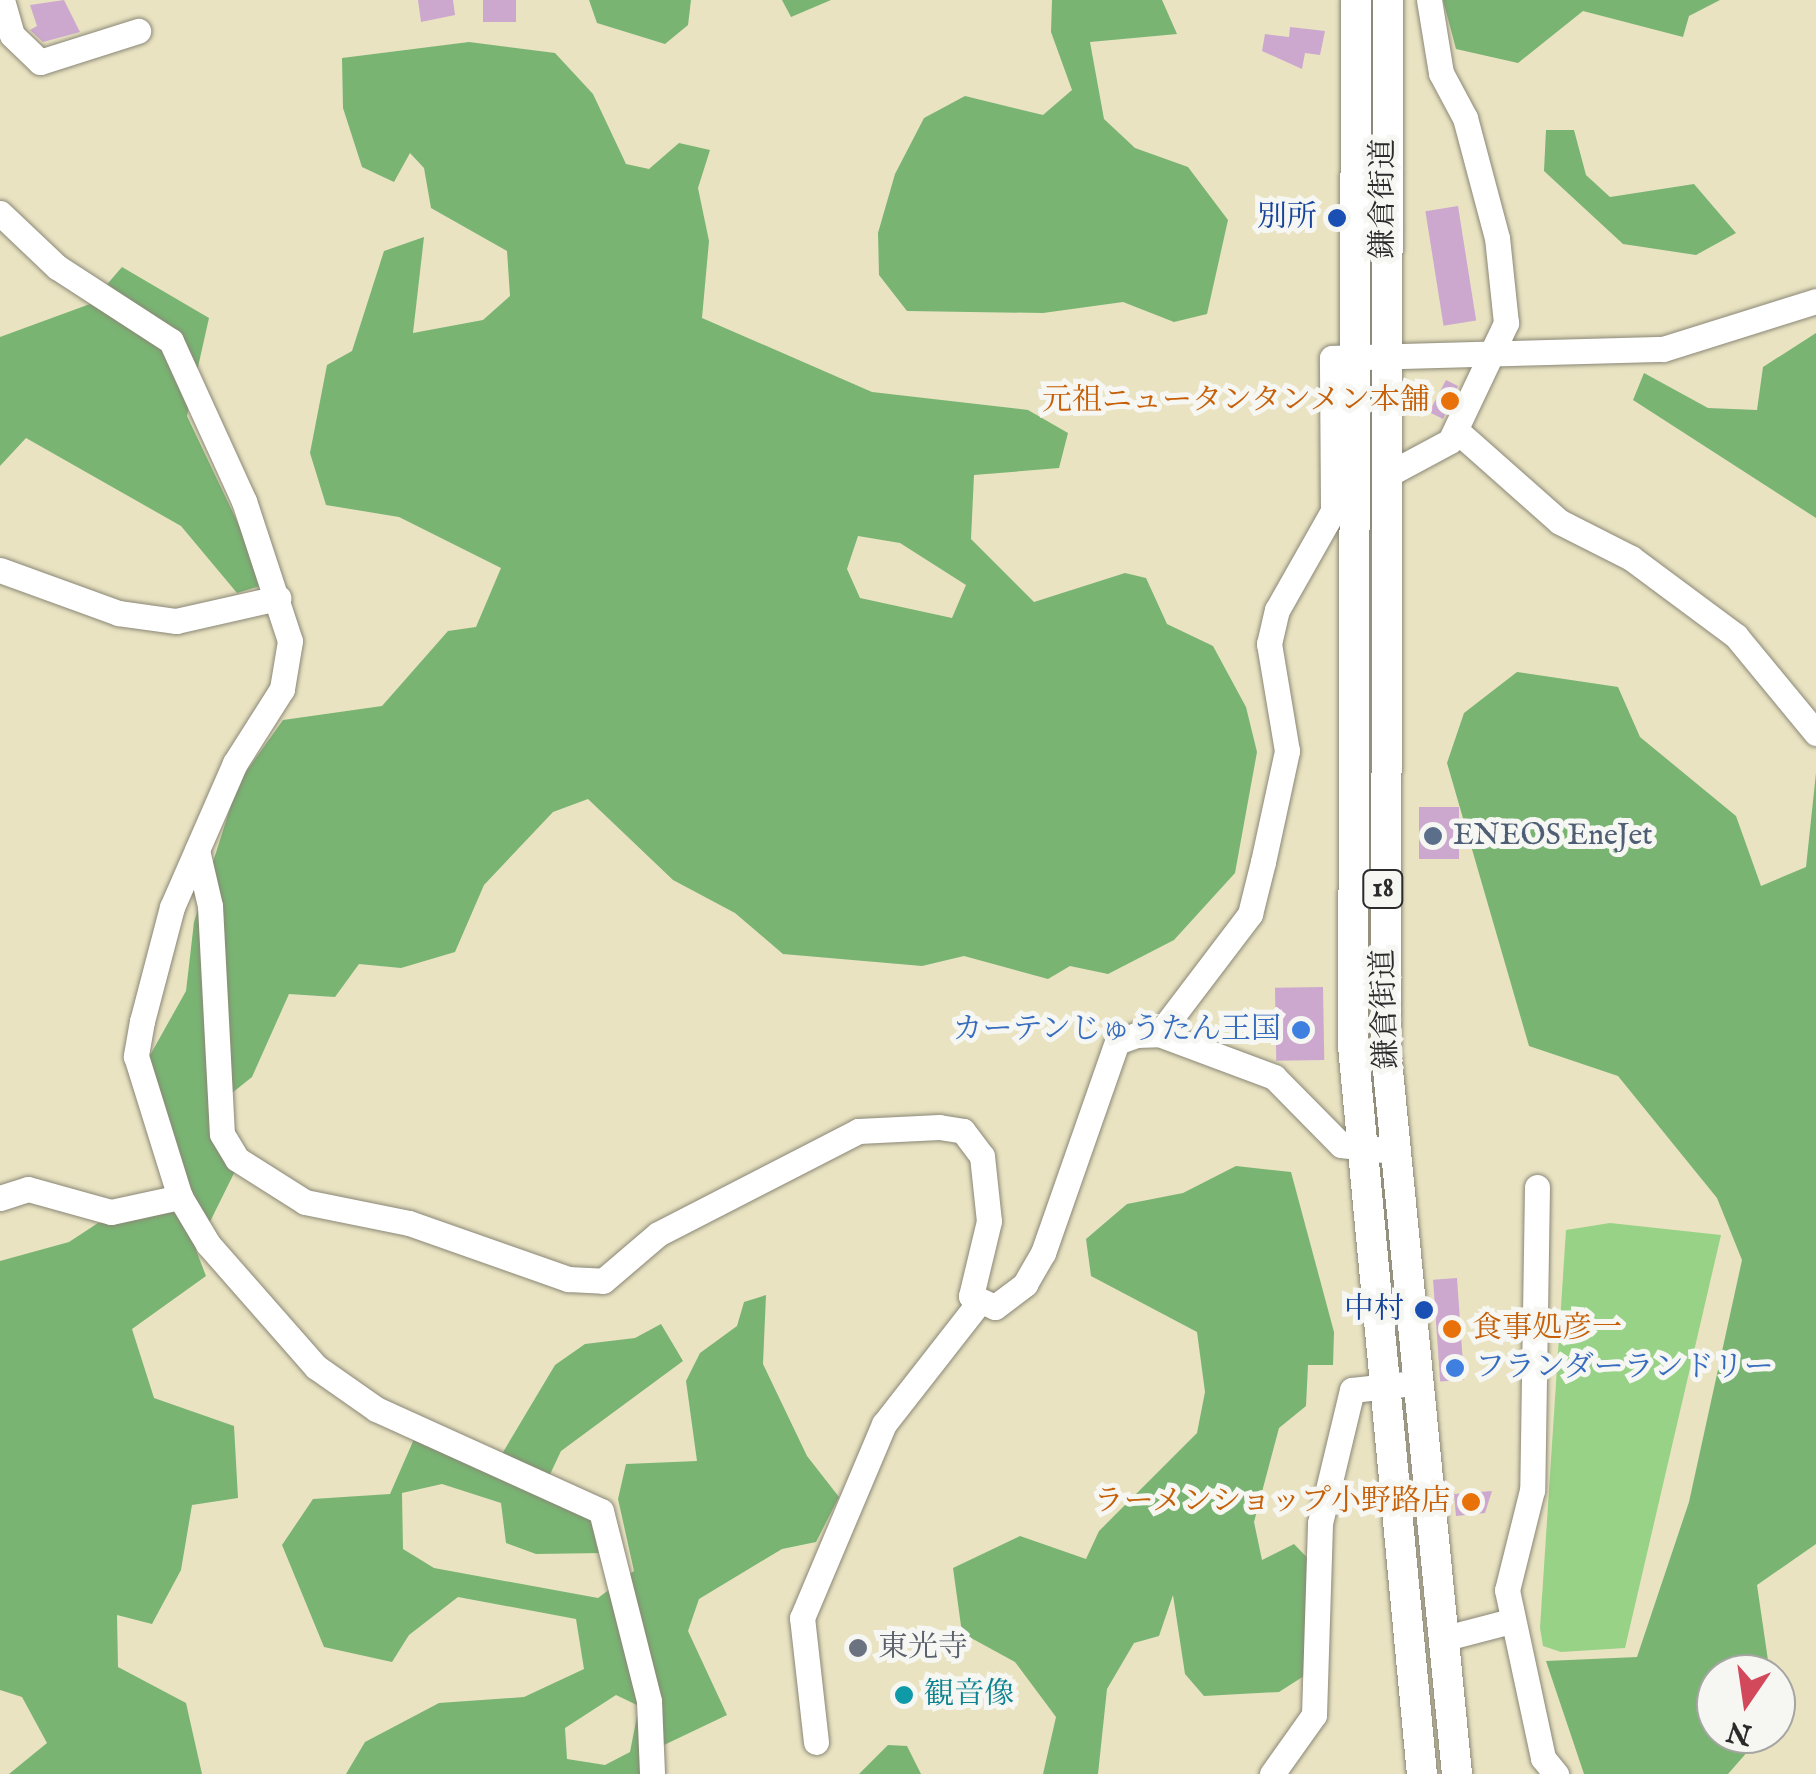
<!DOCTYPE html>
<html>
<head>
<meta charset="utf-8">
<style>
	body { margin:0 }
	#map { position:relative; width:1816px; height:1774px; overflow:hidden; background:#e9e3c2; font-family:"IM FELL English","Noto Serif JP",serif }
	div>[style] { position:absolute }
	[style*='--x'] { left:calc(var(--x)*1px); top:calc(var(--y)*1px); width:calc(var(--w)*1px); rotate:calc(var(--a)*1deg) }
	.green>* { inset:0; background:#97d286 }
	.forest>* { inset:0; background:#79b473 }
	.building>* { inset:0; background:#cca8cf; transform-origin:0 0 }
	.roads { filter:drop-shadow(0 0 2px #8a8776) drop-shadow(0 0 2px #8a8776) }
	.minor>* { height:25px; margin:-12.5px; padding:0 12.5px; transform-origin:12.5px; border-radius:12.5px; background:#fff }
	.major>* { height:30px; margin:-15px; padding:0 15px; transform-origin:15px; border-radius:15px; background:#fff }
	.dots>* { width:28px; height:28px; translate:-50% -50%; box-sizing:border-box; border:5px solid #f6f6f2; border-radius:50% }
	span { translate:-50% -50%; white-space:nowrap; text-align:center; line-height:1.15; -webkit-text-stroke:10px #f6f6f2; paint-order:stroke }
	.shield-label span { padding:2px 8px; background:#f6f6f2; border:2px solid; border-radius:8px; -webkit-text-stroke-width:0 }
	.shield-label { font-size:28px; color:#2b2b2b; font-weight:700 }
	.street-label { font-size:30px; color:#2b2b2b }
	.transit-label { font-size:30px; color:#164399 }
	.right { translate:-100% -50%; text-align:right }
	.food-label { font-size:30px; color:#c56008 }
	.left { translate:0 -50%; text-align:left }
	.service-label { font-size:30px; color:#4e5e75 }
	.shop-label { font-size:30px; color:#366cbe }
	.worship-label { font-size:30px; color:#5b616d }
	.culture-label { font-size:30px; color:#0d838f }
	.north { position:absolute; left:1696px; top:1654px; width:100px; height:100px; box-sizing:border-box; background:#f6f6f2; border:2px solid #a5a5a2; border-radius:50%; rotate:193deg; font-size:28px; font-weight:700; line-height:40px; text-align:center; color:#2b2b2b }
	.north::after { content:''; display:block; margin:auto; width:35px; height:45px; background:#d1495b; clip-path:polygon(50% 0,100% 100%,50% 72%,0 100%) }
</style>
</head>
<body>
<div id="map">
	<div class="green">
		<div style="clip-path:polygon(1610px 1223px,1721px 1235px,1625px 1648px,1561px 1652px,1543px 1646px,1540px 1628px,1566px 1230px)"></div>
	</div>
	<div class="forest">
		<div style="clip-path:polygon(589px 0,691px 0,688px 25px,665px 44px,597px 23px)"></div>
		<div style="clip-path:polygon(782px 0,831px 0,791px 17px)"></div>
		<div style="clip-path:polygon(1052px 0,1162px 0,1177px 34px,1090px 42px,1104px 119px,1135px 148px,1188px 167px,1228px 220px,1207px 314px,1174px 322px,1123px 302px,1043px 313px,907px 311px,879px 275px,878px 233px,895px 174px,924px 118px,965px 96px,1043px 115px,1072px 90px,1051px 32px)"></div>
		<div style="clip-path:polygon(1443px 0,1720px 0,1689px 16px,1683px 37px,1583px 11px,1518px 63px,1456px 49px)"></div>
		<div style="clip-path:polygon(evenodd,469px 42px,555px 53px,593px 94px,626px 164px,649px 169px,679px 143px,710px 150px,698px 188px,709px 241px,702px 318px,872px 392px,1028px 410px,1068px 433px,1059px 468px,974px 475px,971px 539px,1034px 602px,1125px 573px,1146px 578px,1167px 624px,1213px 646px,1246px 707px,1257px 752px,1235px 873px,1174px 940px,1108px 974px,1070px 966px,1048px 979px,964px 956px,922px 966px,783px 954px,735px 913px,673px 880px,588px 799px,553px 812px,484px 885px,455px 952px,401px 968px,359px 964px,335px 997px,289px 994px,252px 1077px,222px 1101px,245px 1151px,196px 1250px,206px 1276px,132px 1329px,154px 1398px,234px 1426px,238px 1498px,192px 1505px,181px 1570px,152px 1624px,117px 1615px,118px 1667px,186px 1703px,202px 1774px,9px 1774px,47px 1743px,22px 1697px,0 1690px,0 1261px,69px 1242px,98px 1223px,170px 1212px,144px 1066px,186px 991px,194px 922px,238px 783px,283px 720px,382px 706px,448px 631px,476px 627px,501px 568px,399px 517px,326px 505px,310px 453px,327px 365px,352px 351px,384px 251px,424px 237px,413px 333px,483px 320px,510px 296px,507px 251px,431px 208px,424px 168px,410px 153px,394px 182px,362px 167px,343px 108px,342px 58px,469px 42px,858px 536px,900px 543px,966px 585px,952px 618px,860px 598px,847px 569px,858px 536px)"></div>
		<div style="clip-path:polygon(1546px 130px,1574px 130px,1586px 175px,1610px 197px,1694px 184px,1736px 233px,1696px 255px,1623px 244px,1544px 171px)"></div>
		<div style="clip-path:polygon(122px 267px,209px 318px,187px 416px,267px 584px,237px 593px,181px 526px,26px 438px,0 466px,0 337px,90px 304px)"></div>
		<div style="clip-path:polygon(1816px 333px,1816px 518px,1633px 400px,1644px 373px,1708px 408px,1757px 410px,1763px 367px)"></div>
		<div style="clip-path:polygon(1517px 672px,1618px 687px,1640px 737px,1736px 816px,1761px 886px,1806px 867px,1816px 773px,1816px 1544px,1757px 1585px,1770px 1674px,1716px 1674px,1716px 1734px,1763px 1734px,1728px 1774px,1584px 1774px,1546px 1661px,1637px 1657px,1689px 1502px,1742px 1260px,1717px 1198px,1618px 1076px,1529px 1046px,1447px 763px,1464px 713px)"></div>
		<div style="clip-path:polygon(1236px 1166px,1291px 1172px,1334px 1332px,1333px 1365px,1308px 1365px,1306px 1406px,1279px 1428px,1254px 1522px,1262px 1560px,1294px 1544px,1328px 1579px,1304px 1676px,1279px 1692px,1204px 1696px,1185px 1674px,1173px 1595px,1159px 1636px,1134px 1643px,1107px 1689px,1098px 1774px,1043px 1774px,1056px 1717px,1015px 1662px,962px 1633px,953px 1568px,1020px 1536px,1086px 1559px,1099px 1531px,1197px 1433px,1205px 1392px,1197px 1332px,1091px 1276px,1086px 1239px,1127px 1204px,1183px 1193px)"></div>
		<div style="clip-path:polygon(evenodd,766px 1295px,763px 1364px,807px 1456px,839px 1497px,816px 1542px,782px 1549px,699px 1599px,688px 1631px,727px 1715px,664px 1745px,659px 1774px,346px 1774px,365px 1742px,439px 1703px,524px 1697px,584px 1669px,576px 1619px,458px 1597px,409px 1635px,392px 1662px,324px 1647px,282px 1545px,313px 1499px,390px 1494px,414px 1439px,496px 1464px,555px 1365px,585px 1344px,635px 1338px,661px 1324px,683px 1361px,561px 1451px,545px 1485px,591px 1513px,602px 1553px,536px 1554px,506px 1543px,501px 1503px,442px 1484px,402px 1493px,403px 1549px,434px 1568px,598px 1598px,634px 1571px,618px 1499px,626px 1464px,697px 1461px,686px 1381px,700px 1353px,737px 1326px,744px 1302px,766px 1295px,616px 1695px,639px 1706px,630px 1752px,605px 1765px,567px 1759px,565px 1728px,616px 1695px)"></div>
		<div style="clip-path:polygon(888px 1745px,907px 1746px,921px 1774px,859px 1774px)"></div>
	</div>
	<div class="building">
		<div style="clip-path:polygon(64px 0,80px 32px,43px 42px,30px 30px,37px 26px,30px 5px)"></div>
		<div style="clip-path:polygon(418px 0,453px 0,455px 15px,421px 22px)"></div>
		<div style="left:483px;top:0;width:33px;height:22px"></div>
		<div style="clip-path:polygon(1290px 27px,1325px 31px,1320px 55px,1305px 53px,1302px 69px,1262px 51px,1265px 34px,1289px 37px)"></div>
		<div style="left:1458px;top:206px;width:116px;height:33px;rotate:81deg"></div>
		<div style="clip-path:polygon(1446px 380px,1458px 386px,1443px 419px,1429px 412px)"></div>
		<div style="left:1419px;top:807px;width:40px;height:52px"></div>
		<div style="left:1323px;top:987px;width:73px;height:48px;rotate:89deg"></div>
		<div style="left:1457px;top:1278px;width:102px;height:24px;rotate:86deg"></div>
		<div style="clip-path:polygon(1492px 1491px,1485px 1513px,1456px 1516px,1454px 1494px)"></div>
	</div>
	<div class="roads">
		<div class="minor">
			<div style="--x:2;--y:0;--w:36;--a:74"></div>
			<div style="--x:12;--y:35;--w:39;--a:44"></div>
			<div style="--x:40;--y:62;--w:103;--a:-17.6"></div>
			<div style="--x:0;--y:213;--w:79;--a:43.5"></div>
			<div style="--x:57;--y:267;--w:136;--a:33"></div>
			<div style="--x:171;--y:341;--w:176;--a:65.5"></div>
			<div style="--x:244;--y:501;--w:147;--a:71.8"></div>
			<div style="--x:290;--y:641;--w:49;--a:99.5"></div>
			<div style="--x:282;--y:689;--w:88;--a:122.4"></div>
			<div style="--x:235;--y:763;--w:157;--a:113.6"></div>
			<div style="--x:172;--y:907;--w:118;--a:104.7"></div>
			<div style="--x:142;--y:1021;--w:36;--a:100"></div>
			<div style="--x:136;--y:1056;--w:148;--a:72.7"></div>
			<div style="--x:180;--y:1197;--w:55;--a:59.2"></div>
			<div style="--x:208;--y:1244;--w:164;--a:48.7"></div>
			<div style="--x:316;--y:1367;--w:73;--a:35"></div>
			<div style="--x:376;--y:1409;--w:247;--a:24.4"></div>
			<div style="--x:601;--y:1511;--w:196;--a:75.8"></div>
			<div style="--x:649;--y:1701;--w:73;--a:87.6"></div>
			<div style="--x:1457;--y:431;--w:137;--a:41.5"></div>
			<div style="--x:1560;--y:522;--w:80;--a:26.9"></div>
			<div style="--x:1631;--y:558;--w:131;--a:36.6"></div>
			<div style="--x:1736;--y:636;--w:126;--a:50.5"></div>
			<div style="--x:1385;--y:476;--w:74;--a:-28.3"></div>
			<div style="--x:1450;--y:441;--w:131;--a:-64.6"></div>
			<div style="--x:1506;--y:323;--w:85;--a:-96"></div>
			<div style="--x:1497;--y:238;--w:124;--a:-104.9"></div>
			<div style="--x:1465;--y:118;--w:51;--a:-118.1"></div>
			<div style="--x:1441;--y:73;--w:74;--a:-99.3"></div>
			<div style="--x:0;--y:570;--w:126;--a:20"></div>
			<div style="--x:118;--y:613;--w:59;--a:7.9"></div>
			<div style="--x:176;--y:621;--w:105;--a:-12.7"></div>
			<div style="--x:197;--y:850;--w:57;--a:76.9"></div>
			<div style="--x:210;--y:906;--w:228;--a:87"></div>
			<div style="--x:222;--y:1134;--w:29;--a:59"></div>
			<div style="--x:237;--y:1159;--w:80;--a:32.3"></div>
			<div style="--x:305;--y:1202;--w:106;--a:11.4"></div>
			<div style="--x:409;--y:1223;--w:169;--a:19.4"></div>
			<div style="--x:568;--y:1279;--w:35;--a:3"></div>
			<div style="--x:603;--y:1281;--w:72;--a:-40.5"></div>
			<div style="--x:658;--y:1234;--w:225;--a:-27.2"></div>
			<div style="--x:858;--y:1131;--w:81;--a:-2.8"></div>
			<div style="--x:939;--y:1127;--w:24;--a:9"></div>
			<div style="--x:963;--y:1131;--w:31;--a:53"></div>
			<div style="--x:982;--y:1156;--w:65;--a:83.9"></div>
			<div style="--x:989;--y:1221;--w:77;--a:103.5"></div>
			<div style="--x:971;--y:1296;--w:26;--a:25"></div>
			<div style="--x:995;--y:1307;--w:38;--a:-37"></div>
			<div style="--x:1025;--y:1284;--w:36;--a:-60"></div>
			<div style="--x:1043;--y:1253;--w:224;--a:-70.7"></div>
			<div style="--x:1117;--y:1042;--w:20;--a:-20"></div>
			<div style="--x:1136;--y:1035;--w:23;--a:-2"></div>
			<div style="--x:1159;--y:1034;--w:123;--a:20.5"></div>
			<div style="--x:1274;--y:1077;--w:95;--a:45.4"></div>
			<div style="--x:1341;--y:1145;--w:52;--a:6.6"></div>
			<div style="--x:1159;--y:1034;--w:151;--a:-52.8"></div>
			<div style="--x:1250;--y:914;--w:54;--a:-76"></div>
			<div style="--x:1263;--y:862;--w:114;--a:-77.8"></div>
			<div style="--x:1287;--y:751;--w:109;--a:-99.5"></div>
			<div style="--x:1269;--y:644;--w:35;--a:-77"></div>
			<div style="--x:1277;--y:610;--w:114;--a:-60.5"></div>
			<div style="--x:1333;--y:511;--w:153;--a:-90.4"></div>
			<div style="--x:1332;--y:358;--w:331;--a:-1.6"></div>
			<div style="--x:1663;--y:349;--w:160;--a:-17.4"></div>
			<div style="--x:1537;--y:1187;--w:303;--a:90.9"></div>
			<div style="--x:1532;--y:1490;--w:103;--a:104"></div>
			<div style="--x:1507;--y:1590;--w:172;--a:77.9"></div>
			<div style="--x:1543;--y:1758;--w:21;--a:51"></div>
			<div style="--x:0;--y:1198;--w:29;--a:-18"></div>
			<div style="--x:28;--y:1189;--w:86;--a:15.5"></div>
			<div style="--x:111;--y:1212;--w:71;--a:-12.3"></div>
			<div style="--x:1442;--y:1639;--w:71;--a:-14.6"></div>
			<div style="--x:816;--y:1742;--w:125;--a:-96.4"></div>
			<div style="--x:802;--y:1618;--w:211;--a:-67.1"></div>
			<div style="--x:884;--y:1424;--w:151;--a:-52"></div>
			<div style="--x:1272;--y:1774;--w:72;--a:-54.6"></div>
			<div style="--x:1314;--y:1715;--w:192;--a:-88.2"></div>
			<div style="--x:1320;--y:1523;--w:137;--a:-76.5"></div>
			<div style="--x:1352;--y:1390;--w:61;--a:-6.5"></div>
		</div>
		<div class="major">
			<div style="--x:1356;--y:0;--w:1046;--a:90.16"></div>
			<div style="--x:1353;--y:1046;--w:731;--a:84.59"></div>
			<div style="--x:1388;--y:0;--w:1050;--a:90.11"></div>
			<div style="--x:1386;--y:1050;--w:727;--a:84.4"></div>
		</div>
	</div>
	<div class="dots">
		<div style="left:1337px;top:218px;background:#1a4fb4"></div>
		<div style="left:1450px;top:401px;background:#e8710a"></div>
		<div style="left:1433px;top:836px;background:#5c6f8a"></div>
		<div style="left:1301px;top:1030px;background:#3f7fe0"></div>
		<div style="left:1424px;top:1310px;background:#1a4fb4"></div>
		<div style="left:1452px;top:1329px;background:#e8710a"></div>
		<div style="left:1455px;top:1368px;background:#3f7fe0"></div>
		<div style="left:1471px;top:1502px;background:#e8710a"></div>
		<div style="left:858px;top:1648px;background:#6b7280"></div>
		<div style="left:904px;top:1695px;background:#0f9aa8"></div>
	</div>
	<div class="shield-label">
		<span style="left:1383px;top:889px">18</span>
	</div>
	<div class="street-label">
		<span style="left:1384px;top:199px;rotate:-90deg">鎌倉街道</span>
		<span style="left:1386px;top:1009px;rotate:-92deg">鎌倉街道</span>
	</div>
	<div class="transit-label">
		<span class="right" style="left:1317px;top:218px">別所</span>
		<span class="right" style="left:1404px;top:1310px">中村</span>
	</div>
	<div class="food-label">
		<span class="right" style="left:1430px;top:401px">元祖ニュータンタンメン本舗</span>
		<span class="left" style="left:1472px;top:1329px">食事処彦一</span>
		<span class="right" style="left:1451px;top:1502px">ラーメンショップ小野路店</span>
	</div>
	<div class="service-label">
		<span class="left" style="left:1453px;top:836px">ENEOS EneJet</span>
	</div>
	<div class="shop-label">
		<span class="right" style="left:1281px;top:1030px">カーテンじゅうたん王国</span>
		<span class="left" style="left:1475px;top:1368px">フランダーランドリー</span>
	</div>
	<div class="worship-label">
		<span class="left" style="left:878px;top:1648px">東光寺</span>
	</div>
	<div class="culture-label">
		<span class="left" style="left:924px;top:1695px">観音像</span>
	</div>
	<div class="north">N</div>
</div>
</body>
</html>
